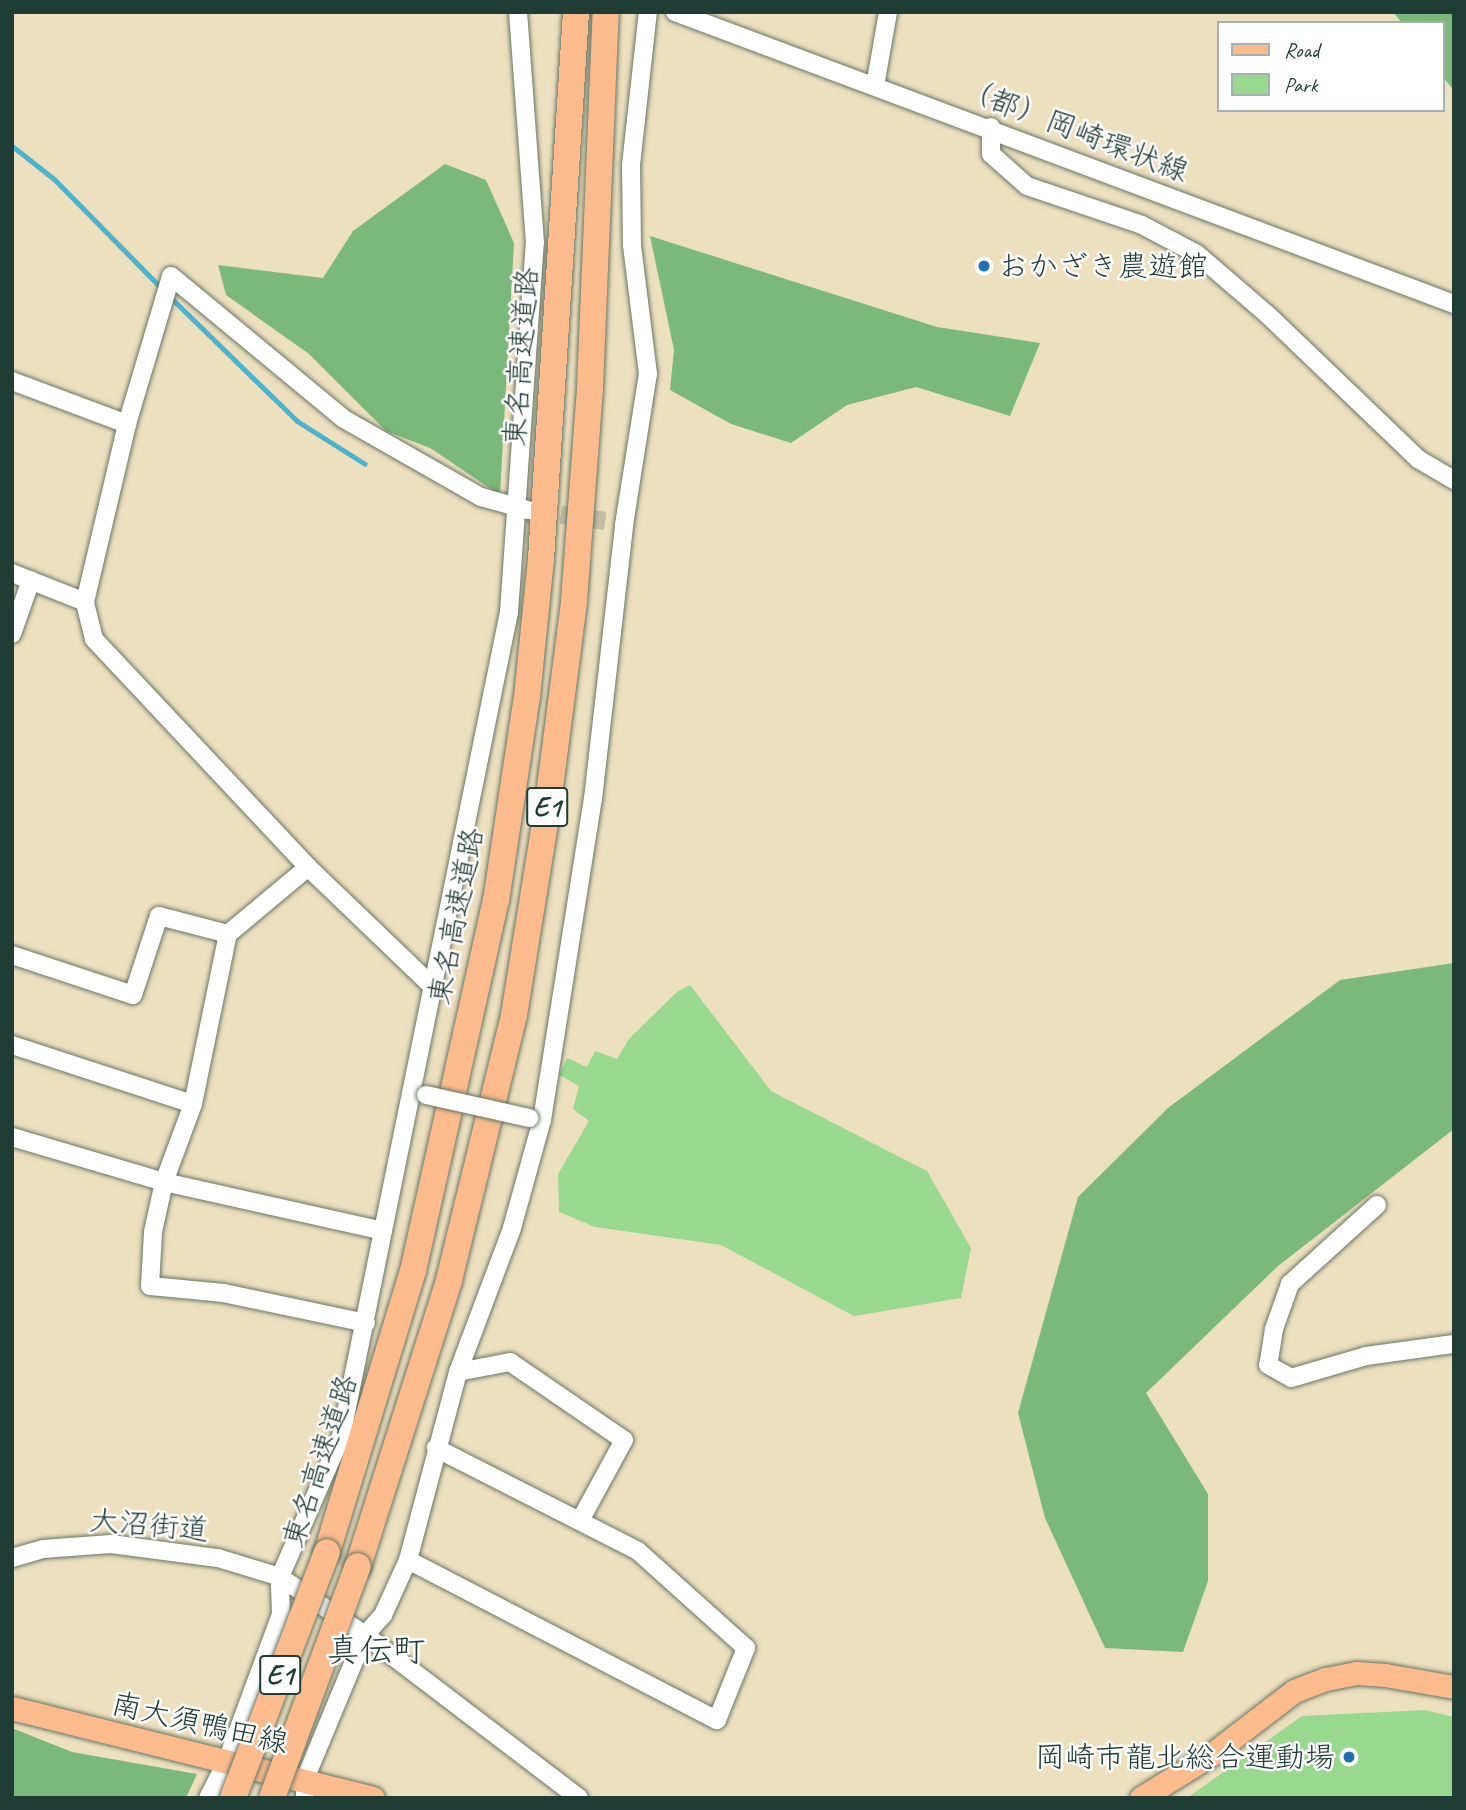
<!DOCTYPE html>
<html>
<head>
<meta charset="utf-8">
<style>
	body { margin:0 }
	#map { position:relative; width:1466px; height:1810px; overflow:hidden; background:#ede0bf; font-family:Caveat,"Klee One",sans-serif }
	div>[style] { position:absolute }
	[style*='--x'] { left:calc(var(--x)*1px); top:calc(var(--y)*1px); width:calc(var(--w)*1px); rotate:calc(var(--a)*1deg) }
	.green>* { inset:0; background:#99d98f }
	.forest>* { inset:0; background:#7ab97a }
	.stream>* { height:5px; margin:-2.5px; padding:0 2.5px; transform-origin:2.5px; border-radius:2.5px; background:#4db2cc }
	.minor-tunnel>* { height:18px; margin-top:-9px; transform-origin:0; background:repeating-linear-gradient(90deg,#c4bfa3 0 18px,transparent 0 27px) }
	.roads { filter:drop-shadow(0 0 2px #677665) drop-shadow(0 0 2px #677665) }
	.minor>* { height:18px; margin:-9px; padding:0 9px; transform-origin:9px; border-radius:9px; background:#fff }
	.major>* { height:23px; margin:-11.5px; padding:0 11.5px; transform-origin:11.5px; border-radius:11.5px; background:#fbbb8d }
	.highway>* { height:26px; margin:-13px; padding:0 13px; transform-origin:13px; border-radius:13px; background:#fbbb8d }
	.bridges { filter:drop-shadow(0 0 2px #677665) drop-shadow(0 0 2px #677665) }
	.minor-bridge>* { height:18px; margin:-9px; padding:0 9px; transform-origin:9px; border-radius:9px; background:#fff }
	.highway-bridge>* { height:26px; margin:-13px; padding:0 13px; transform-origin:13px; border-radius:13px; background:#fbbb8d }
	.dots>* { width:19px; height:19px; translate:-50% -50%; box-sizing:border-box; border:4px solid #fff; border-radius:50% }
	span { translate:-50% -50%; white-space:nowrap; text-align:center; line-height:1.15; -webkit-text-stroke:5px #fff; paint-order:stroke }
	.shield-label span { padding:2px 5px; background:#fff; border:2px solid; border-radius:5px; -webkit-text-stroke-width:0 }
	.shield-label { font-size:28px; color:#1f3d34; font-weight:700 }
	.street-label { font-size:30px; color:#1f3d34 }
	.poi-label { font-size:30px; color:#1f3d34 }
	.left { translate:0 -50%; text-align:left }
	.right { translate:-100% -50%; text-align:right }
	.quarter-label { font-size:33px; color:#1f3d34 }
	.frame { position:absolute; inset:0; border:14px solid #1f3d34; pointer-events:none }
	.legend { position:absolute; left:1217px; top:21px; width:228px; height:91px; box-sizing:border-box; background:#fff; border:2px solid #a5b1ae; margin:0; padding:9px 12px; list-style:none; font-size:21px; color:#1f3d34 }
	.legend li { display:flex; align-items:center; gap:14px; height:35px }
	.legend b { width:35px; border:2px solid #a5b1ae }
</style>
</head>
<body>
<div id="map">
	<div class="green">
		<div style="clip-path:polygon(690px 985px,771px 1091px,927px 1171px,971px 1248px,961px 1298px,854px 1316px,721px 1245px,595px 1227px,559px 1212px,558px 1174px,589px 1121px,573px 1109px,579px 1086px,559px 1075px,567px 1058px,587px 1067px,595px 1051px,617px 1059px,629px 1039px,677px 992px)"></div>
		<div style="clip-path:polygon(1425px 1710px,1454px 1717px,1454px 1798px,1187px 1798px,1302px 1716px)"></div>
	</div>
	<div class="forest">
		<div style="clip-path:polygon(1393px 12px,1454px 12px,1454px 91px,1443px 77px,1443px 23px,1402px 23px)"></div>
		<div style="clip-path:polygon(445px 164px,486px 180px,514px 243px,500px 495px,430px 448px,386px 431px,309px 354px,226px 295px,218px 265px,323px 278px,353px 231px)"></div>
		<div style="clip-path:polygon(650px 236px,937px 327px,1040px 343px,1010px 416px,916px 387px,847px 405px,791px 443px,731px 424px,670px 390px,674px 350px)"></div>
		<div style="clip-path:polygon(1454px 963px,1454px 1129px,1278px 1266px,1146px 1393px,1208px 1494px,1208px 1581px,1183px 1652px,1105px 1648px,1045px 1518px,1018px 1413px,1078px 1197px,1168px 1108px,1340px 980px)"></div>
		<div style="clip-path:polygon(12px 1728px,72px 1752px,197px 1774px,186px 1798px,12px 1798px)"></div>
	</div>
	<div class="stream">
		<div style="--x:12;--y:146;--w:53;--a:38.2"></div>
		<div style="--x:54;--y:179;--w:154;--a:45.5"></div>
		<div style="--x:169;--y:296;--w:179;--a:44.3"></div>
		<div style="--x:297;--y:421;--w:80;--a:32.3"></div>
	</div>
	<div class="minor-tunnel">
		<div style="--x:534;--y:511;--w:72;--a:8"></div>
	</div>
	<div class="roads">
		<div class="minor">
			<div style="--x:675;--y:12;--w:832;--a:20.55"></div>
			<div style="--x:875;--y:86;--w:75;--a:-80"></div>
			<div style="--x:991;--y:127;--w:27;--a:90"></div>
			<div style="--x:991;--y:154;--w:48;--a:41.6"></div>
			<div style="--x:1027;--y:186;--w:121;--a:18.7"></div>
			<div style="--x:1142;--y:225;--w:62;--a:27.8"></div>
			<div style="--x:1197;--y:254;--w:95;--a:40.7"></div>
			<div style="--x:1269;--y:316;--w:207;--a:43.8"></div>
			<div style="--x:1418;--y:459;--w:42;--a:30.3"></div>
			<div style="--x:12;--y:381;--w:123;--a:20.5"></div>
			<div style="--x:12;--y:573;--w:79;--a:21.7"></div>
			<div style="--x:12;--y:634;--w:57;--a:-70.6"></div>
			<div style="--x:12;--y:955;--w:127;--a:18.3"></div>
			<div style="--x:133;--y:995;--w:83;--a:-71.8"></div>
			<div style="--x:159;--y:916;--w:71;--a:14.6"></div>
			<div style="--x:433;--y:987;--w:173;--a:-136.2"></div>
			<div style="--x:308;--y:867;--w:313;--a:-133.2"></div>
			<div style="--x:94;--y:639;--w:38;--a:-104"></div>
			<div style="--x:85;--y:602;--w:183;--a:-76.7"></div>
			<div style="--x:127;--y:424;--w:154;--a:-73.4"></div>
			<div style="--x:171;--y:276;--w:224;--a:39.6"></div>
			<div style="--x:344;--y:419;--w:158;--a:29.7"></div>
			<div style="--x:481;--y:497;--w:49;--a:15.5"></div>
			<div style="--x:12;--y:1045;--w:190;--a:18.1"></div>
			<div style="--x:12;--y:1137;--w:159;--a:16.5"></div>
			<div style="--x:164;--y:1182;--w:83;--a:-69.6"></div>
			<div style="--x:193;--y:1104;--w:174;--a:-78.4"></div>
			<div style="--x:228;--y:934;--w:104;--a:-39.9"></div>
			<div style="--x:1377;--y:1205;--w:118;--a:137.8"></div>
			<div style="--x:1290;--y:1284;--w:48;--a:109.6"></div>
			<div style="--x:1274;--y:1329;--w:36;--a:99"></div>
			<div style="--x:1268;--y:1365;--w:26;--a:29"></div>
			<div style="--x:1291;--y:1378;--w:78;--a:-16.3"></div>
			<div style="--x:1366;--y:1356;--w:89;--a:-7.8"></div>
			<div style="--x:366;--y:1323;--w:145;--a:-168.1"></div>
			<div style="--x:224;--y:1293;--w:74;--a:-174.6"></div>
			<div style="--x:150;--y:1286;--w:54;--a:-86.8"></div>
			<div style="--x:153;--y:1232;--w:51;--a:-77.6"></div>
			<div style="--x:164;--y:1182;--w:224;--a:12.6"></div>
			<div style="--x:458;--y:1372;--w:53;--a:-10.9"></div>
			<div style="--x:510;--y:1362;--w:138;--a:34.4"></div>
			<div style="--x:624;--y:1440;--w:90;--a:118.6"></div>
			<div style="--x:12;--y:1558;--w:32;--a:-16"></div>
			<div style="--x:43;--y:1549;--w:68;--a:-4.2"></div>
			<div style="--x:111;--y:1544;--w:108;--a:7.5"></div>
			<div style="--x:218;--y:1558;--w:65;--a:17"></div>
			<div style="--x:280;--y:1577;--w:103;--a:34.3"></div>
			<div style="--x:365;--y:1635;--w:269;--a:37.3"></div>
			<div style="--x:408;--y:1560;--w:348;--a:27.4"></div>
			<div style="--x:717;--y:1720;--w:78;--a:-68.1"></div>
			<div style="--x:746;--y:1648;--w:145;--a:-138.1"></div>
			<div style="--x:638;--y:1551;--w:227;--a:-153"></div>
			<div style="--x:208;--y:1798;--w:39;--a:-63"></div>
			<div style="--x:226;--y:1763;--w:159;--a:-69.7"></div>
			<div style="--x:281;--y:1614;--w:37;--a:-92"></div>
			<div style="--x:280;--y:1577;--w:153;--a:-66.5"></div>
			<div style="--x:341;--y:1437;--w:842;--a:-78.49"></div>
			<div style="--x:509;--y:612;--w:370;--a:-86"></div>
			<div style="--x:535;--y:243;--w:232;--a:-94.2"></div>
			<div style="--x:305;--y:1798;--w:19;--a:-90"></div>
			<div style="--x:305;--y:1779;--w:156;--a:-67.4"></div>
			<div style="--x:365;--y:1635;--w:27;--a:-48"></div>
			<div style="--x:383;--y:1615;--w:60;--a:-65.6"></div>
			<div style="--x:408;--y:1560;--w:195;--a:-75.1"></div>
			<div style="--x:458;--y:1372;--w:154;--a:-69.4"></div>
			<div style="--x:512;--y:1228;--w:112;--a:-74.5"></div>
			<div style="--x:542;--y:1120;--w:325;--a:-81"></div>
			<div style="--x:593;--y:799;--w:276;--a:-83.5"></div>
			<div style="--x:624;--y:525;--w:153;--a:-81"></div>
			<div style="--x:648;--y:374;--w:130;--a:-97.1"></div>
			<div style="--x:632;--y:245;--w:80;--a:-90.7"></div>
			<div style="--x:631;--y:165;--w:154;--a:-83.7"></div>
		</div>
		<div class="major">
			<div style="--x:12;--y:1708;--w:372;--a:14"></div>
			<div style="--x:1141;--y:1798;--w:84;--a:-31.8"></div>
			<div style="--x:1212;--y:1754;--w:103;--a:-37.5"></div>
			<div style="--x:1294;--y:1691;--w:34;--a:-21"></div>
			<div style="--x:1326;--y:1679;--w:31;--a:-11"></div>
			<div style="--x:1356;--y:1673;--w:29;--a:4"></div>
			<div style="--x:1385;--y:1675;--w:70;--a:9.9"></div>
		</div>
		<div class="highway">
			<div style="--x:327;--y:1552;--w:294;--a:-73"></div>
			<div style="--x:413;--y:1271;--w:379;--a:-77.4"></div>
			<div style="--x:496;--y:901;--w:206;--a:-81.4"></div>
			<div style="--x:527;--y:697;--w:139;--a:-84.2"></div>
			<div style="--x:541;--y:559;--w:548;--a:-86.34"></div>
			<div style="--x:358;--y:1566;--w:300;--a:-72.3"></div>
			<div style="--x:449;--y:1280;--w:273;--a:-76.2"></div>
			<div style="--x:514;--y:1015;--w:200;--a:-80.8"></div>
			<div style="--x:546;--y:818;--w:219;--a:-82.6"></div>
			<div style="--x:574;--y:601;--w:215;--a:-85.7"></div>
			<div style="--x:590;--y:387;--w:375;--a:-87.6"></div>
		</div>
	</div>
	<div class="bridges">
		<div class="minor-bridge">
			<div style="--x:426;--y:1095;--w:106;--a:12.6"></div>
		</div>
		<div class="highway-bridge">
			<div style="--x:233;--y:1798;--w:263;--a:-69.1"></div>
			<div style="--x:272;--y:1798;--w:247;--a:-69.7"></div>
		</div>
	</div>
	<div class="dots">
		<div style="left:984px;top:266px;background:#1f6fb2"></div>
		<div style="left:1349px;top:1757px;background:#1f6fb2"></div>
	</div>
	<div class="shield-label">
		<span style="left:547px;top:807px">E1</span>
		<span style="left:280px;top:1675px">E1</span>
	</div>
	<div class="street-label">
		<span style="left:1075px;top:130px;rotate:21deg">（都）岡崎環状線</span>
		<span style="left:521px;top:357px;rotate:-86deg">東名高速道路</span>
		<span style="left:456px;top:916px;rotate:-79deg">東名高速道路</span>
		<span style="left:320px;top:1461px;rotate:-72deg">東名高速道路</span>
		<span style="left:149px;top:1525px;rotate:5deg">大沼街道</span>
		<span style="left:200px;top:1723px;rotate:13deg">南大須鴨田線</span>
	</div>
	<div class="poi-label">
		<span class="left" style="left:998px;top:266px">おかざき農遊館</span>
		<span class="right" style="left:1335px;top:1757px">岡崎市龍北総合運動場</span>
	</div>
	<div class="quarter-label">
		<span style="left:376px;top:1651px">真伝町</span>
	</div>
	<div class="frame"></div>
	<ul class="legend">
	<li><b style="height:9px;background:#fbbb8d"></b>Road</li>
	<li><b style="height:19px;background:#99d98f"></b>Park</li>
	</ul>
</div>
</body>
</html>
